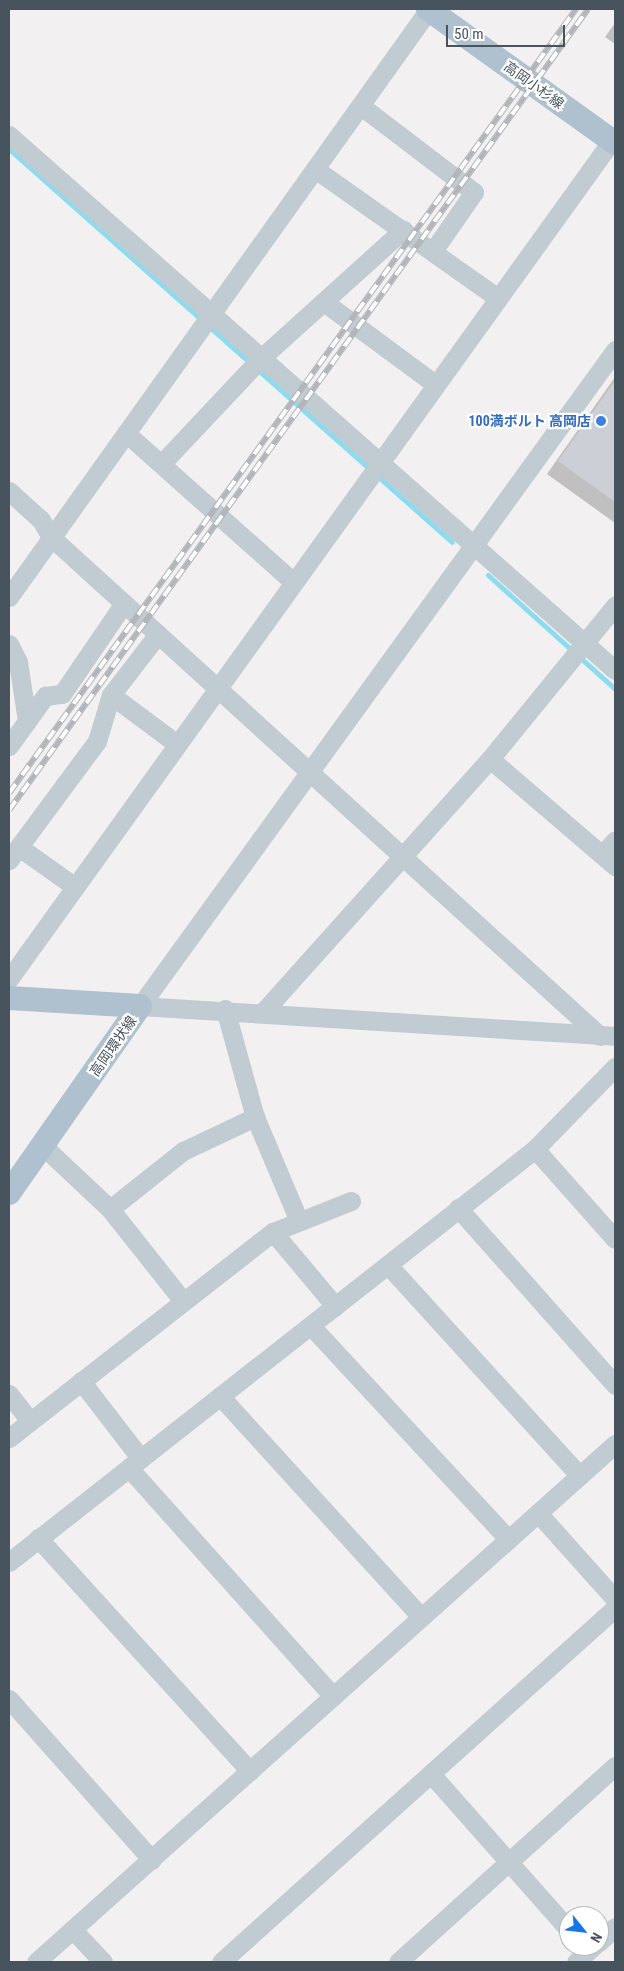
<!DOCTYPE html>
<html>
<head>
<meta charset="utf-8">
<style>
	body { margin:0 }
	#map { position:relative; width:624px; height:1971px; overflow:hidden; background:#f2f0f0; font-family:"Roboto Condensed","Noto Sans JP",sans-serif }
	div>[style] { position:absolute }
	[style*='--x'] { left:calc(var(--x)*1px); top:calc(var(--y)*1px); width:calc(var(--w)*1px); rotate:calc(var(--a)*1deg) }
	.shadow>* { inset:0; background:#0003 }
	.stream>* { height:5px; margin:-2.5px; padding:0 2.5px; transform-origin:2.5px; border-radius:2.5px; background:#8bdcee }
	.building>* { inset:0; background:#cccfd5 }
	.minor>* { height:19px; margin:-9.5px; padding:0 9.5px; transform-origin:9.5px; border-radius:9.5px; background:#c0cbd2 }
	.major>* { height:24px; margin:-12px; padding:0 12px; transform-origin:12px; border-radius:12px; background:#afc0cf }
	.rail>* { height:5.5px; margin-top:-2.75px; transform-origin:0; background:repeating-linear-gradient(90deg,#fff 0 11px,#b2b5ba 0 22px); box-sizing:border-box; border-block:1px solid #b2b5ba }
	.dots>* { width:14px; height:14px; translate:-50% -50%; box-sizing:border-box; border:2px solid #fff; border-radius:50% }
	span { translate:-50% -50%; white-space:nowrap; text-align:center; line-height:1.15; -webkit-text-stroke:4.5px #fff; paint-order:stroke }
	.street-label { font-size:14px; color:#47545e }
	.shop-label { font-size:14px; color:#366cbe; font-weight:700 }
	.right { translate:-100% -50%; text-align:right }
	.frame { position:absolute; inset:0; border:10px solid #47545e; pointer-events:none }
	.north { position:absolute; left:559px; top:1906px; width:50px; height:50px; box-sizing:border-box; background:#fff; border:1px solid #b5bbbf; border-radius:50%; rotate:119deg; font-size:14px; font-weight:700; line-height:20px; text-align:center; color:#47545e }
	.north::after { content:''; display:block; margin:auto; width:18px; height:22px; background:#1676e6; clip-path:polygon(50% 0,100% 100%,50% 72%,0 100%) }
	.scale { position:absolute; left:446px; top:25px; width:119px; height:22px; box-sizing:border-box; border:2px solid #47545e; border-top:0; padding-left:6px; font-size:15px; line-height:18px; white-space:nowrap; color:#47545e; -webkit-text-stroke:4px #fff; paint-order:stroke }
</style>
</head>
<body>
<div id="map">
	<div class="shadow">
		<div style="clip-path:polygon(615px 23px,615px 44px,605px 37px)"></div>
		<div style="clip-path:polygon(615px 377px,615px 523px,547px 474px)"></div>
	</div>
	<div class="stream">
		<div style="--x:9;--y:149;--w:592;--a:41.58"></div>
		<div style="--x:488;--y:575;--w:171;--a:41.9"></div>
	</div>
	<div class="building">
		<div style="clip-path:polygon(615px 381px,615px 502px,558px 461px)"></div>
	</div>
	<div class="minor">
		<div style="--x:361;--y:106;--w:142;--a:37.3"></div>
		<div style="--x:474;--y:192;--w:72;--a:124.8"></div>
		<div style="--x:9;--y:135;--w:808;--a:41.44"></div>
		<div style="--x:315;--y:169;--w:224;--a:35.2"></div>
		<div style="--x:324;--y:302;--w:139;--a:36.5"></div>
		<div style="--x:126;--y:433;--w:224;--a:41.7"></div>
		<div style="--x:163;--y:462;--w:141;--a:-46.7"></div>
		<div style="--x:260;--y:359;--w:193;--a:-42.1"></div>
		<div style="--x:9;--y:491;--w:43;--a:42.2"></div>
		<div style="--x:41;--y:520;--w:20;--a:60"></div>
		<div style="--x:51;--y:537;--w:742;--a:42.27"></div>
		<div style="--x:9;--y:597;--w:723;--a:-54.46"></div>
		<div style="--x:9;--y:644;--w:20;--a:63"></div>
		<div style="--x:18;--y:662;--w:60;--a:81.3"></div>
		<div style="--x:111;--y:695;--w:82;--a:36.6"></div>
		<div style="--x:9;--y:746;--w:62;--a:-54.2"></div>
		<div style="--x:45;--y:696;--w:17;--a:-7"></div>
		<div style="--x:62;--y:694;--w:110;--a:-55.7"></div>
		<div style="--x:490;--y:759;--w:165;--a:40.6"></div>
		<div style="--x:19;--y:847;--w:69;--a:35.5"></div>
		<div style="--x:603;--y:854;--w:18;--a:-49"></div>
		<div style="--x:9;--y:860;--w:148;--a:-53.5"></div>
		<div style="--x:97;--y:741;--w:48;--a:-73.1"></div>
		<div style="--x:111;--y:695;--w:77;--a:-52.4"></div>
		<div style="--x:9;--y:979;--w:1033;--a:-54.29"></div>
		<div style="--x:140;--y:1006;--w:810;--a:-54.09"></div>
		<div style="--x:140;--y:1006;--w:476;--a:3.6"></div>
		<div style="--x:225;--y:1009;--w:112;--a:74.5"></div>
		<div style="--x:255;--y:1117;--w:113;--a:67.1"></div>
		<div style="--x:262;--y:1013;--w:341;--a:-48.1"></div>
		<div style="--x:490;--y:759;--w:198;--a:-50.8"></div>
		<div style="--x:43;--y:1146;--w:92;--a:43.2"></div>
		<div style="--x:110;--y:1209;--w:116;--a:51.6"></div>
		<div style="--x:535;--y:1149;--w:120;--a:48.4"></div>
		<div style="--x:458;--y:1208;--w:237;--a:48.4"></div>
		<div style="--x:110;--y:1209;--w:93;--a:-38.5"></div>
		<div style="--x:183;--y:1151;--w:80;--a:-25.3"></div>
		<div style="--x:273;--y:1232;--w:97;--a:50"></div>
		<div style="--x:388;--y:1265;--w:285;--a:47.7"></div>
		<div style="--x:311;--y:1326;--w:290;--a:47.2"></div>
		<div style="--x:81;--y:1381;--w:98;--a:52.4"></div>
		<div style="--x:9;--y:1394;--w:34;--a:52"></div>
		<div style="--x:220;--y:1396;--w:299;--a:47.7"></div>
		<div style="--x:9;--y:1438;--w:335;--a:-38"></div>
		<div style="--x:273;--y:1232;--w:84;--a:-21.7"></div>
		<div style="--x:129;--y:1468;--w:306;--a:48.2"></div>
		<div style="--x:538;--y:1513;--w:115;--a:48.2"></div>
		<div style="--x:38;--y:1538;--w:315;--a:47.7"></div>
		<div style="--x:9;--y:1562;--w:669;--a:-38.14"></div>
		<div style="--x:535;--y:1149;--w:115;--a:-45.7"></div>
		<div style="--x:9;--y:1699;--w:215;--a:48.4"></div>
		<div style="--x:431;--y:1774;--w:208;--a:48.5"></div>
		<div style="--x:73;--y:1930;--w:44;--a:46.8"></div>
		<div style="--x:599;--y:1942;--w:22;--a:-43"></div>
		<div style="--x:36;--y:1962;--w:777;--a:-41.82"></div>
		<div style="--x:221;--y:1962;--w:530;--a:-41.94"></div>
		<div style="--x:398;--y:1962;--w:292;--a:-42.1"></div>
		<div style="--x:576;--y:1962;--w:24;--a:-42"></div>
	</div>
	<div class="major">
		<div style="--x:428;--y:9;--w:230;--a:35.6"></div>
		<div style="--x:9;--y:998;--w:131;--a:3.5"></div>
		<div style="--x:9;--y:1193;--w:228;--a:-55"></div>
	</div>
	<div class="rail">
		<div style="--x:9;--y:793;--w:968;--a:-54.13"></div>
		<div style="--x:9;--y:810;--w:988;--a:-54.14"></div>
	</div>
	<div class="dots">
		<div style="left:601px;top:421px;background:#3f7fe0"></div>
	</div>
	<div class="street-label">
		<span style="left:534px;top:85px;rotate:36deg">高岡小杉線</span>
		<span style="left:113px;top:1046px;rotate:-55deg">高岡環状線</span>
	</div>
	<div class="shop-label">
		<span class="right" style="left:591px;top:421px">100満ボルト 高岡店</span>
	</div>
	<div class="frame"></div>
	<div class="north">N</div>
	<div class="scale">50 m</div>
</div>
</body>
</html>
